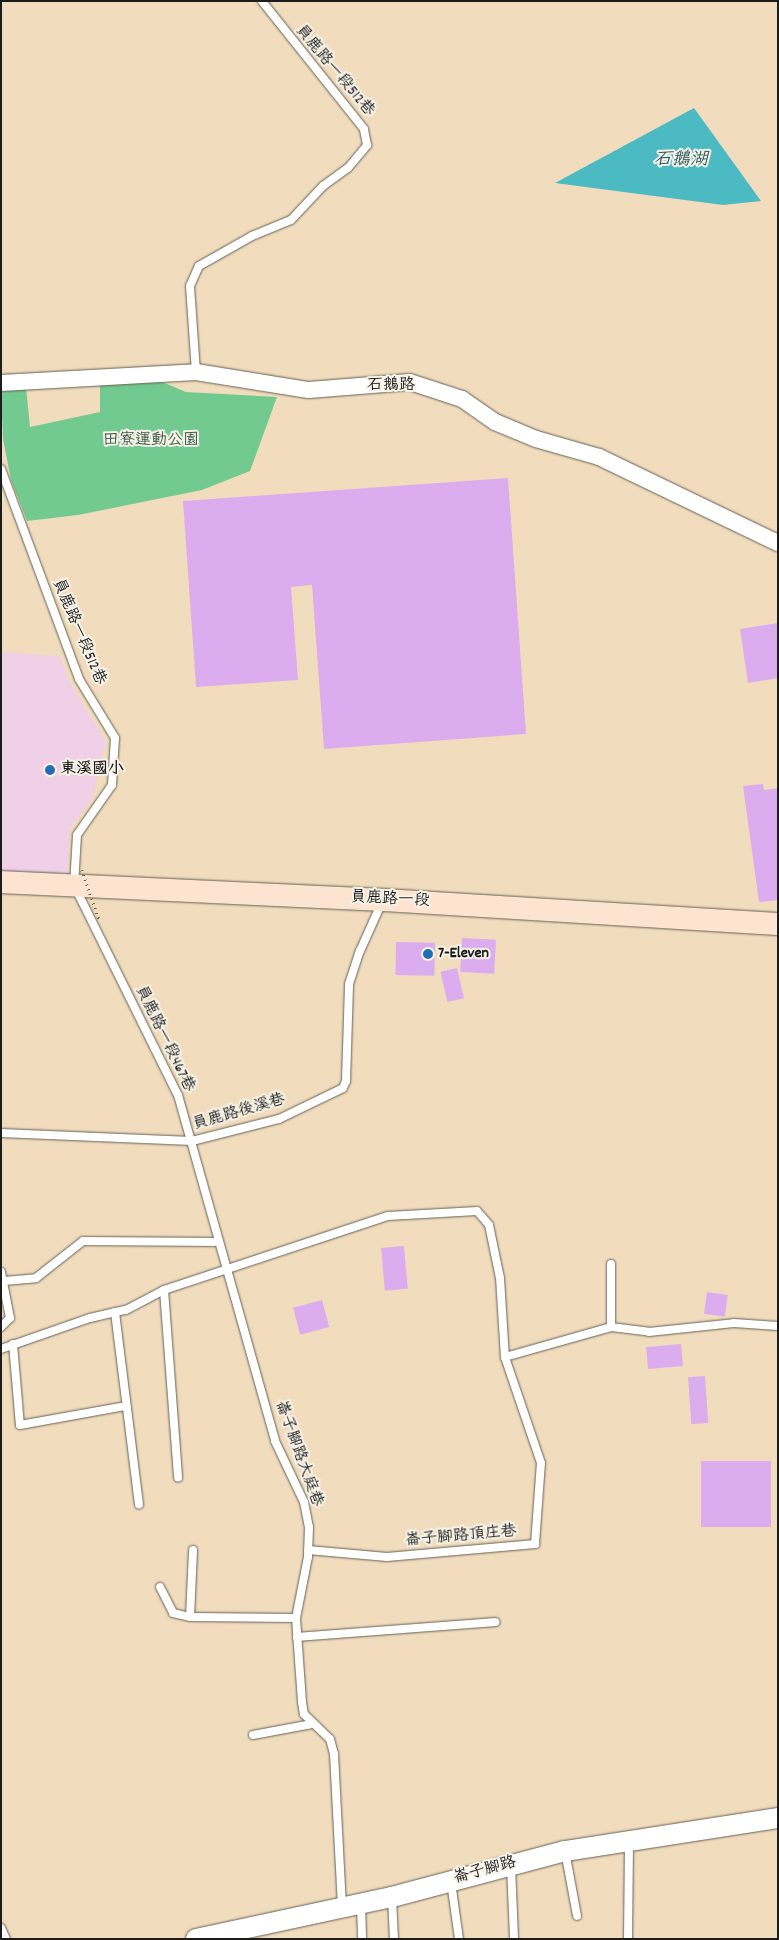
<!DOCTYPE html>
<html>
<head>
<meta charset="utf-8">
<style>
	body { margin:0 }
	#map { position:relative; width:779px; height:1940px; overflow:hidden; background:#f1ddbe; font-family:Dekko,"LXGW WenKai TC",sans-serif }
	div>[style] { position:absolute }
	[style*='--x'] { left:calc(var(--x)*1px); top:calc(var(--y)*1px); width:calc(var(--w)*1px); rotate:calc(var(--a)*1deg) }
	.built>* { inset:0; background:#efd0e6 }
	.green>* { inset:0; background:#72ca90 }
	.water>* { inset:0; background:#4bbac3 }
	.building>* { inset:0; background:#dcadee; transform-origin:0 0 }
	.roads { filter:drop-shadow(0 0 1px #676055) drop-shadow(0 0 1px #676055) }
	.service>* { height:8px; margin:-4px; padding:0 4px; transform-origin:4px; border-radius:4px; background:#fff }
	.minor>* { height:16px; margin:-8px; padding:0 8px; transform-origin:8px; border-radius:8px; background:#fff }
	.tertiary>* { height:20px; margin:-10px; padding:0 10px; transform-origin:10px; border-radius:10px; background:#fff }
	.secondary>* { height:22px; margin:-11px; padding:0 11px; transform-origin:11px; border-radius:11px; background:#fde4d1 }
	.path-bridge>* { height:2.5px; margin-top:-1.25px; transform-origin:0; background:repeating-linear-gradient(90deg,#676055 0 1px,transparent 0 5px) }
	.dots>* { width:14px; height:14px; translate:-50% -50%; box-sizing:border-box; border:2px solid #f7f3e8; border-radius:50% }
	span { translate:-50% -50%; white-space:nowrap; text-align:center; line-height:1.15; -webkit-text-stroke:4px #f7f3e8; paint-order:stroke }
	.street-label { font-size:16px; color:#1c1c1c }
	.park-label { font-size:16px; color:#3a5945 }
	.poi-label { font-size:16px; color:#1c1c1c; font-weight:700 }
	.left { translate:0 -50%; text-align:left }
	.water-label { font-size:18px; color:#2f5b5f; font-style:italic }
	.frame { position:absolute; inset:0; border:2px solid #1c1c1c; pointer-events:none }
</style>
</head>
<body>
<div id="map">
	<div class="built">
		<div style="clip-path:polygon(1px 652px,60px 656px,70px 683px,106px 741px,92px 799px,70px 829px,67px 875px,1px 873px)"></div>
	</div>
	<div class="green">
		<div style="clip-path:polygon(160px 381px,186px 392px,277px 397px,250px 471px,202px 490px,78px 515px,27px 521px,11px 480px,3px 439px,1px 391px,26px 388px,30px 427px,100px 412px,100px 384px)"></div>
	</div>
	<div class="water">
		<div style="clip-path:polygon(694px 108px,761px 201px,723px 205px,555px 183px)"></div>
	</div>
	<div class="building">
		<div style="clip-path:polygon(508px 478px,526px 734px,324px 749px,312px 585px,291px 587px,298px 680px,196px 687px,183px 501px)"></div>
		<div style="clip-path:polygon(778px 623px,778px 678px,748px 683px,740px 629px)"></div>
		<div style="clip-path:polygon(763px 784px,764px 790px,778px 788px,778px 900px,759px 902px,743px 786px)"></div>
		<div style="left:462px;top:938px;width:34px;height:34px;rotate:3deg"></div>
		<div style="left:396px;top:942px;width:39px;height:33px;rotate:1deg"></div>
		<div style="left:457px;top:968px;width:31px;height:17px;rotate:77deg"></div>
		<div style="left:404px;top:1246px;width:43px;height:23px;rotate:85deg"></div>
		<div style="left:707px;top:1292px;width:21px;height:22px;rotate:8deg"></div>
		<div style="left:322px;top:1300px;width:28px;height:30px;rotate:75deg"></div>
		<div style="left:681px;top:1344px;width:22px;height:35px;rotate:85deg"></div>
		<div style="left:705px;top:1376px;width:47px;height:17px;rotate:86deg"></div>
		<div style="left:701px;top:1461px;width:70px;height:66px"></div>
	</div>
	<div class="roads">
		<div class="service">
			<div style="--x:196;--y:372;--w:86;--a:-94"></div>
			<div style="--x:190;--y:286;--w:22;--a:-66"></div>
			<div style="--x:199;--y:266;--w:61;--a:-29.5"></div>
			<div style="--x:252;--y:236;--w:42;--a:-22.3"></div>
			<div style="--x:291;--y:220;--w:47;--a:-46.7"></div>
			<div style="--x:323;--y:186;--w:31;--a:-36"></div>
			<div style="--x:348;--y:168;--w:30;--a:-50"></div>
			<div style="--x:367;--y:145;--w:16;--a:-101"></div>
			<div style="--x:364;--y:129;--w:164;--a:-128.6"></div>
			<div style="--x:1;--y:469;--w:224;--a:69.6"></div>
			<div style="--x:79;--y:679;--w:69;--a:58.6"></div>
			<div style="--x:115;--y:738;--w:47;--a:93.7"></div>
			<div style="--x:112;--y:785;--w:61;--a:125"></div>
			<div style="--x:77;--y:835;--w:50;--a:93.4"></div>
			<div style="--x:74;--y:885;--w:234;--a:63.7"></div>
			<div style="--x:178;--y:1095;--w:359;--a:74.3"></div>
			<div style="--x:275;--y:1441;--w:68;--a:64.6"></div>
			<div style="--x:304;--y:1502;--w:25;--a:79"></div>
			<div style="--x:309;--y:1527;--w:30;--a:92"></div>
			<div style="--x:308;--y:1557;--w:62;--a:101.1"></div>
			<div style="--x:296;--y:1618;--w:84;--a:85.9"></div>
			<div style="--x:302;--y:1702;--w:12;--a:81"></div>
			<div style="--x:304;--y:1714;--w:36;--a:44"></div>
			<div style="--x:330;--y:1739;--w:16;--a:75"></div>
			<div style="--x:334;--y:1754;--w:152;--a:87"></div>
			<div style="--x:1;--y:1133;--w:191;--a:2.4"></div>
			<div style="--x:192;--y:1141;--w:90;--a:-14.2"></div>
			<div style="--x:279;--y:1119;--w:71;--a:-25.8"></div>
			<div style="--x:343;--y:1088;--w:8;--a:-67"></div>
			<div style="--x:346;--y:1081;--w:97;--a:-88.2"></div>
			<div style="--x:349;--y:984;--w:35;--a:-72"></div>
			<div style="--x:360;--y:951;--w:54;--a:-65.8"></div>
			<div style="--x:611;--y:1264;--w:63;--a:90"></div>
			<div style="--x:1;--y:1272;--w:47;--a:78.9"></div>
			<div style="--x:10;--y:1318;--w:13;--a:135"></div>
			<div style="--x:4;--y:1281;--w:32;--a:-5"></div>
			<div style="--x:36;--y:1278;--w:60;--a:-38.2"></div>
			<div style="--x:83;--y:1241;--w:136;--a:0.4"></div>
			<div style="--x:164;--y:1290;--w:188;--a:85.7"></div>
			<div style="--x:115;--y:1312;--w:194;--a:82.9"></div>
			<div style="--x:13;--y:1344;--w:81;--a:85.1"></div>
			<div style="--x:20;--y:1425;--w:108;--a:-10.2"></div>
			<div style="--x:1;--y:1349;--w:94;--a:-19.2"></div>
			<div style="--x:90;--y:1318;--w:37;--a:-13"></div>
			<div style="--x:126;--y:1310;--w:43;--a:-27.8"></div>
			<div style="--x:164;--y:1290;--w:236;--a:-18.3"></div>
			<div style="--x:388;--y:1216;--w:89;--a:-3.2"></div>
			<div style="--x:477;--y:1211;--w:18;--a:49"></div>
			<div style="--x:489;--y:1225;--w:54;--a:78.3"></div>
			<div style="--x:500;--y:1278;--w:79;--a:86.4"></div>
			<div style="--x:308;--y:1550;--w:79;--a:5.1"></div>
			<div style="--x:387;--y:1557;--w:149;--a:-5"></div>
			<div style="--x:535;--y:1544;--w:81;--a:-85.8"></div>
			<div style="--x:541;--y:1463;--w:112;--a:-108.8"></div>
			<div style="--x:505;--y:1357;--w:110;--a:-15.8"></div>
			<div style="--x:611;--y:1327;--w:38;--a:7"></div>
			<div style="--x:649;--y:1332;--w:85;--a:-6"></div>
			<div style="--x:734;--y:1323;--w:44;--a:3.9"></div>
			<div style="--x:160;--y:1587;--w:29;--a:63"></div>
			<div style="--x:173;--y:1613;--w:17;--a:13"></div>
			<div style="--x:190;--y:1617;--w:106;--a:0.5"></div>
			<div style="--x:190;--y:1617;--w:67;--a:-87.4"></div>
			<div style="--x:297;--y:1637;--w:199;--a:-4.3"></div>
			<div style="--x:253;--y:1735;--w:60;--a:-10.6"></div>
			<div style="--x:565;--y:1851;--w:66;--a:79.5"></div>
			<div style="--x:511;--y:1866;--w:73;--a:87.6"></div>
			<div style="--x:451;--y:1882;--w:58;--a:82"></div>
			<div style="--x:392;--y:1898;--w:41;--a:87.2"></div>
			<div style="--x:361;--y:1906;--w:33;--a:88"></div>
			<div style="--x:1;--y:1928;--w:12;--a:66"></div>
			<div style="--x:628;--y:1939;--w:98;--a:-89.4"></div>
		</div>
		<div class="minor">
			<div style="--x:1;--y:383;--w:195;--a:-3.2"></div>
			<div style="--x:196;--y:372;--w:114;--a:9.1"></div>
			<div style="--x:309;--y:390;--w:101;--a:-4.5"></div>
			<div style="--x:410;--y:382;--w:55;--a:18.1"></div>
			<div style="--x:462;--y:399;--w:40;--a:34.9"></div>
			<div style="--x:495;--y:422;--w:44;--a:22.5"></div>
			<div style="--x:536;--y:439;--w:66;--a:15.9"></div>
			<div style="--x:599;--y:457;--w:199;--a:25.7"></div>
		</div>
		<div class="tertiary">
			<div style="--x:196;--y:1939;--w:200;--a:-12.1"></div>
			<div style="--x:392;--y:1897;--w:179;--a:-14.9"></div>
			<div style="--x:565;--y:1851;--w:216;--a:-8.8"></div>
		</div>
		<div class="secondary">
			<div style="--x:1;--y:882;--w:382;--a:2.7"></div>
			<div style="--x:383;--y:900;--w:396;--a:3.5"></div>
		</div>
	</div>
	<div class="path-bridge">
		<div style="--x:82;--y:870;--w:52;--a:70.9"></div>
	</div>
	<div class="dots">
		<div style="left:50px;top:770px;background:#1f6fb2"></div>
		<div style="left:428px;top:954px;background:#1f6fb2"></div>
	</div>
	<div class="street-label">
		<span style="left:334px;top:71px;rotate:50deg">員鹿路一段512巷</span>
		<span style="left:391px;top:386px">石鵝路</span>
		<span style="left:78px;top:632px;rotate:67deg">員鹿路一段512巷</span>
		<span style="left:390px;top:900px;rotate:3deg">員鹿路一段</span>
		<span style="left:164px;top:1039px;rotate:64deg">員鹿路一段467巷</span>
		<span style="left:239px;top:1113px;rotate:-16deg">員鹿路後溪巷</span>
		<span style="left:298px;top:1454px;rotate:70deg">崙子腳路大庭巷</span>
		<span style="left:461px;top:1537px;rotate:-5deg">崙子腳路頂庄巷</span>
		<span style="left:485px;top:1871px;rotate:-15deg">崙子腳路</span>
	</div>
	<div class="park-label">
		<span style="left:151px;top:441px">田寮運動公園</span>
	</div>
	<div class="poi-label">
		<span class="left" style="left:60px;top:770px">東溪國小</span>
		<span class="left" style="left:438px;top:954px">7-Eleven</span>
	</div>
	<div class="water-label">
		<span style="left:681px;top:161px">石鵝湖</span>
	</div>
	<div class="frame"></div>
</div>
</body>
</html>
